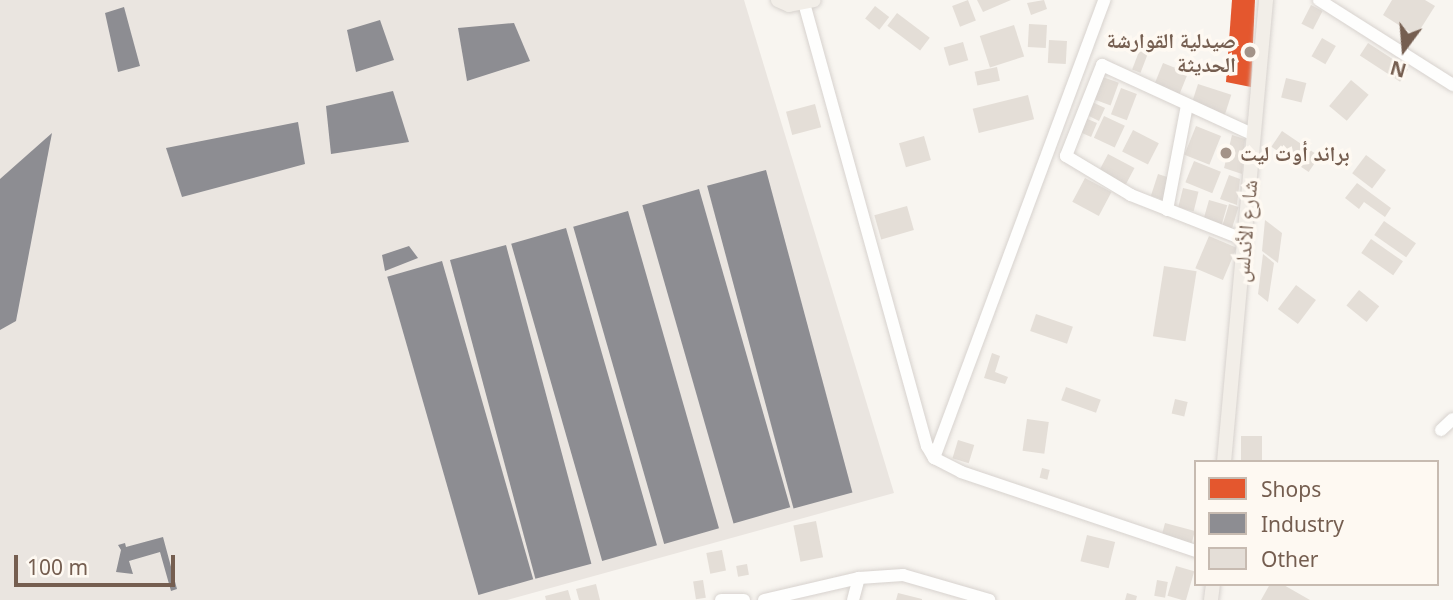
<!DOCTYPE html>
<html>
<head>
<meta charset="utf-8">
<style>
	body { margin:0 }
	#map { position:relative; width:1453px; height:600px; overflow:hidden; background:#f8f5f0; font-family:"Noto Sans","Noto Naskh Arabic",sans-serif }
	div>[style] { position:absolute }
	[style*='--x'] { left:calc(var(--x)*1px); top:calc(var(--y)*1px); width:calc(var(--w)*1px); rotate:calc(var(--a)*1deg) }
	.industrial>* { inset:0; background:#eae5e0 }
	.shops>* { inset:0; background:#e4572e }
	.industry>* { inset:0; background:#8d8d92; transform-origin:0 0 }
	.building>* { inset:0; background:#e4ded7; transform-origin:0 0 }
	.roads { filter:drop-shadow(0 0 2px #d7d2ce) drop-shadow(0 0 2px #d7d2ce) }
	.minor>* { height:12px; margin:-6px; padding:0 6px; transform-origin:6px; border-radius:6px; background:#fefefd }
	.major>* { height:14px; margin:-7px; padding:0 7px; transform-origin:7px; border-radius:7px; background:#f2eee8 }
	.dots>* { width:19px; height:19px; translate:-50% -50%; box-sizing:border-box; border:4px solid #fef9f2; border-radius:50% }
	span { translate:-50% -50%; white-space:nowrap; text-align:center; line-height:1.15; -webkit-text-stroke:7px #fef9f2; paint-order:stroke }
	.poi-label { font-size:21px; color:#755e50; font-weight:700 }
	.right { translate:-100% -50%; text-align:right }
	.left { translate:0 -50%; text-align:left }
	.street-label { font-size:21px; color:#755e50 }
	.legend { position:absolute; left:1194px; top:460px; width:245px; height:126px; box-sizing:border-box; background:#fef9f2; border:2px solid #c7bbb1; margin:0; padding:9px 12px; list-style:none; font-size:21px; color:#755e50 }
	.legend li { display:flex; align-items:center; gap:14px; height:35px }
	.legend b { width:35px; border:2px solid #c7bbb1 }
	.north { position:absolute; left:1369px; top:14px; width:70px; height:70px; -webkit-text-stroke:5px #fef9f2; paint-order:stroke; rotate:196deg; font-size:19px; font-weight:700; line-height:28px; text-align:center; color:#755e50 }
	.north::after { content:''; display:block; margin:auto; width:24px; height:32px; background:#755e50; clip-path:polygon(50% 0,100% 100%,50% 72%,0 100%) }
	.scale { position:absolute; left:14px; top:555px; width:161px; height:32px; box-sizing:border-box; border:4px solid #755e50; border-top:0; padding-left:9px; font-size:21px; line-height:24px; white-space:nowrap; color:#755e50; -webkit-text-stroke:5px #fef9f2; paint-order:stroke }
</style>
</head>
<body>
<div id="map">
	<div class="industrial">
		<div style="clip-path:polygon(0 0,744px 0,894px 493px,507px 600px,0 600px)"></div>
	</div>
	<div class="shops">
		<div style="clip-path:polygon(1232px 0,1255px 0,1251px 87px,1226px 82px)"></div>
	</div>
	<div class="industry">
		<div style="clip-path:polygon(124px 7px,140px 66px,118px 72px,105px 13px)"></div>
		<div style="clip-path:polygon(380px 20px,394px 60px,356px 72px,347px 30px)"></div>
		<div style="clip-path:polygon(514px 23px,530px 61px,467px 81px,458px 28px)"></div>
		<div style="clip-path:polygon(393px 91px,409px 142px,331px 154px,326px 106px)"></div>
		<div style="clip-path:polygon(298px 122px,305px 164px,182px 197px,166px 148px)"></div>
		<div style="clip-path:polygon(52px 133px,16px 321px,0 330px,0 179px)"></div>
		<div style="left:766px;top:170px;width:334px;height:61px;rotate:75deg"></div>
		<div style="left:699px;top:189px;width:331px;height:59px;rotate:74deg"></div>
		<div style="left:628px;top:211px;width:330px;height:57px;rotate:74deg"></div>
		<div style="left:566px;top:228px;width:330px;height:57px;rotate:74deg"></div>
		<div style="left:506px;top:245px;width:330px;height:58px;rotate:75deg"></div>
		<div style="clip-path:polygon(409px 246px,418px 258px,385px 271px,382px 255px)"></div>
		<div style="left:442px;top:261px;width:331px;height:57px;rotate:74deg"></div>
		<div style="clip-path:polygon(163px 537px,177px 589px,171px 591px,160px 552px,129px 561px,133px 574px,116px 572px,121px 550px,118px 545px,125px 543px,126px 547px)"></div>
	</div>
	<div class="building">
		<div style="left:968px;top:0;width:22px;height:17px;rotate:69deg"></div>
		<div style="clip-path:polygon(977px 0,1011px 0,983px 12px)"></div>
		<div style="clip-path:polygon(1044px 0,1047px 9px,1031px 15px,1027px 3px)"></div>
		<div style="clip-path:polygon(1392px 0,1425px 0,1435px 6px,1416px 36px,1383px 15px)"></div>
		<div style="left:1311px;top:5px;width:13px;height:21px;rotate:27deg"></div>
		<div style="left:875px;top:6px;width:18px;height:16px;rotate:38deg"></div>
		<div style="left:897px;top:13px;width:41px;height:16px;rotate:37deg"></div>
		<div style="left:1029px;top:24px;width:18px;height:23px;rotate:3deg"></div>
		<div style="left:1014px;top:25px;width:33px;height:36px;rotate:72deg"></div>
		<div style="left:1322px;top:38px;width:16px;height:21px;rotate:30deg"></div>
		<div style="left:1049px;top:40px;width:18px;height:23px;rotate:3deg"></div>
		<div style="left:963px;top:42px;width:19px;height:20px;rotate:74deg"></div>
		<div style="left:1368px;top:43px;width:48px;height:15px;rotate:33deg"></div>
		<div style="left:1140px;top:49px;width:9px;height:22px;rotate:21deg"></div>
		<div style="left:1163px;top:63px;width:27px;height:25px;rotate:22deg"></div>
		<div style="left:997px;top:67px;width:14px;height:23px;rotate:78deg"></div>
		<div style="left:1100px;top:76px;width:20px;height:24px;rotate:20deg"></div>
		<div style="left:1286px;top:78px;width:21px;height:20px;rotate:14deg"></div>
		<div style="left:1351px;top:80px;width:23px;height:34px;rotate:40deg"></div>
		<div style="left:1198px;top:84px;width:35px;height:23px;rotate:18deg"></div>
		<div style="left:1121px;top:88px;width:17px;height:28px;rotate:21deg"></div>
		<div style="left:1028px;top:95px;width:25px;height:57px;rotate:76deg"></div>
		<div style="clip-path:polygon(1090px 101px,1105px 108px,1099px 121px,1087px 115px)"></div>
		<div style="left:815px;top:104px;width:24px;height:30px;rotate:75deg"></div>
		<div style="left:1104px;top:116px;width:23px;height:24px;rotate:25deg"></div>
		<div style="left:1085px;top:118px;width:13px;height:15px;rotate:23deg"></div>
		<div style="left:1196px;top:126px;width:27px;height:31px;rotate:22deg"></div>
		<div style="left:1133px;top:130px;width:29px;height:24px;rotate:27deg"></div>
		<div style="left:1282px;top:131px;width:45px;height:19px;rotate:34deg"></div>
		<div style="clip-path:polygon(1232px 135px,1245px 139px,1242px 174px,1224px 168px)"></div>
		<div style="left:924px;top:136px;width:25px;height:26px;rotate:74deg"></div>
		<div style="left:1108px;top:154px;width:30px;height:20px;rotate:28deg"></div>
		<div style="left:1366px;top:155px;width:25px;height:23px;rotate:37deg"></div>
		<div style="left:1194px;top:161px;width:29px;height:23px;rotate:22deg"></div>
		<div style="left:1158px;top:174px;width:13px;height:23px;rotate:18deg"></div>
		<div style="clip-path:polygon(1229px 175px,1240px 179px,1237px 205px,1220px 199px)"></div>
		<div style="left:1085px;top:178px;width:30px;height:27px;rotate:28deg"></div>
		<div style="clip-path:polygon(1357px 183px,1391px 208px,1385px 217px,1364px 202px,1359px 209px,1345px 198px)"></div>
		<div style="left:1183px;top:188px;width:16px;height:20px;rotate:14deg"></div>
		<div style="left:1209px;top:200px;width:19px;height:20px;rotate:16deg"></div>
		<div style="left:1229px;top:204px;width:10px;height:26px;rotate:17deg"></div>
		<div style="left:907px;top:206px;width:25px;height:34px;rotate:74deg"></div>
		<div style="clip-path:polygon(1265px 220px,1282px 233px,1278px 263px,1262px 251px)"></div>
		<div style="left:1384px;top:221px;width:39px;height:17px;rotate:35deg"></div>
		<div style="left:1209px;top:236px;width:30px;height:35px;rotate:23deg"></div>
		<div style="left:1371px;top:239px;width:39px;height:17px;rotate:35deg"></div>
		<div style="clip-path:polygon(1263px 254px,1274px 263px,1268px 302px,1258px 294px)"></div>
		<div style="left:1164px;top:266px;width:33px;height:71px;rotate:9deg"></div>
		<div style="left:1296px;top:285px;width:25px;height:30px;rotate:37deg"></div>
		<div style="left:1359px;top:290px;width:26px;height:20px;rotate:39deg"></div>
		<div style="left:1036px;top:314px;width:39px;height:18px;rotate:19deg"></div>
		<div style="clip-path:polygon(992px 353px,1000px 356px,995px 372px,1008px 377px,1005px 384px,984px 378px)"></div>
		<div style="left:1066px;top:387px;width:37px;height:14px;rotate:20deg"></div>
		<div style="left:1175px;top:399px;width:13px;height:15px;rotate:13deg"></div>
		<div style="left:1027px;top:419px;width:22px;height:32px;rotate:8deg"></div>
		<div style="left:1241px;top:436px;width:21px;height:26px"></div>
		<div style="left:958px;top:440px;width:17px;height:19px;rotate:17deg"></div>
		<div style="left:1042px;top:468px;width:8px;height:10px;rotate:14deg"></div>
		<div style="left:816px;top:521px;width:37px;height:23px;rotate:79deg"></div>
		<div style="left:1165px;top:523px;width:31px;height:18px;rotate:15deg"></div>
		<div style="left:1087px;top:535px;width:29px;height:27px;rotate:14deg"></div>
		<div style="left:722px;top:550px;width:21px;height:16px;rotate:79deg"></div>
		<div style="left:747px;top:564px;width:11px;height:11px;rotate:80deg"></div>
		<div style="left:1176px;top:566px;width:19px;height:31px;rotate:16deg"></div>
		<div style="left:703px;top:580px;width:18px;height:10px;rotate:81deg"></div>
		<div style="left:1157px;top:580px;width:11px;height:16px;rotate:10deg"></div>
		<div style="clip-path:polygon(596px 584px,600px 600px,579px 600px,576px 589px)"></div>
		<div style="clip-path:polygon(1270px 584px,1282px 584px,1310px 600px,1261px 600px)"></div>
		<div style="clip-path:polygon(568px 590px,571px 600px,546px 600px,545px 596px)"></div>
		<div style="clip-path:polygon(898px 593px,922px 599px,922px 600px,896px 600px)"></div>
		<div style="clip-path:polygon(1127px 593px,1137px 596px,1136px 600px,1125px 600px)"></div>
	</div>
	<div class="roads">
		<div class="minor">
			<div style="--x:1319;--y:0;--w:159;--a:32.4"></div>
			<div style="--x:804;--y:3;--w:460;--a:74.5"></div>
			<div style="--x:927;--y:446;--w:14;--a:60"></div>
			<div style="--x:934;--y:458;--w:30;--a:27"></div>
			<div style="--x:961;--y:472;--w:248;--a:18.6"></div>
			<div style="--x:1167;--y:210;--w:107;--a:-79.2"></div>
			<div style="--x:1245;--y:240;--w:123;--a:-158.5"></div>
			<div style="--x:1131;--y:195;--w:76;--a:-149"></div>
			<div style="--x:1066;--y:156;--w:98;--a:-68.4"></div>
			<div style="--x:1102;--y:65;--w:167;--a:24.7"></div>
			<div style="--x:1441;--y:430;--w:16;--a:-43"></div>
			<div style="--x:934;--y:458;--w:489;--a:-69.6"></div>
			<div style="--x:721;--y:600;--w:23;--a:0"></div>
			<div style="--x:764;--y:600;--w:98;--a:-13"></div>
			<div style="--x:859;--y:578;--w:44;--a:-3.9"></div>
			<div style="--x:903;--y:575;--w:90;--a:16.2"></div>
			<div style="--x:853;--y:600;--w:23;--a:-75"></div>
		</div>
		<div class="major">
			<div style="--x:778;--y:0;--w:12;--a:24"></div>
			<div style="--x:789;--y:5;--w:25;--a:-11"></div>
			<div style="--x:1224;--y:462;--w:464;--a:-84.8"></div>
			<div style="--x:1211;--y:600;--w:16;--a:-83"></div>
		</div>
	</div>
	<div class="dots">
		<div style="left:1250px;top:52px;background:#a39388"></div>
		<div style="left:1226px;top:153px;background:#a39388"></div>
	</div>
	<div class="poi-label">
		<span class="right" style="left:1236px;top:52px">صيدلية القوارشة<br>الحديثة</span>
		<span class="left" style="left:1240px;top:153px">براند أوت ليت</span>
	</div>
	<div class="street-label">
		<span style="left:1245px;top:231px;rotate:-85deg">شارع الأندلس</span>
	</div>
	<ul class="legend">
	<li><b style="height:19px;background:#e4572e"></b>Shops</li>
	<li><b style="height:19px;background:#8d8d92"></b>Industry</li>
	<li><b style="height:19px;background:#e4ded7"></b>Other</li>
	</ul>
	<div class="north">N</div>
	<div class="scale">100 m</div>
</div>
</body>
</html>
